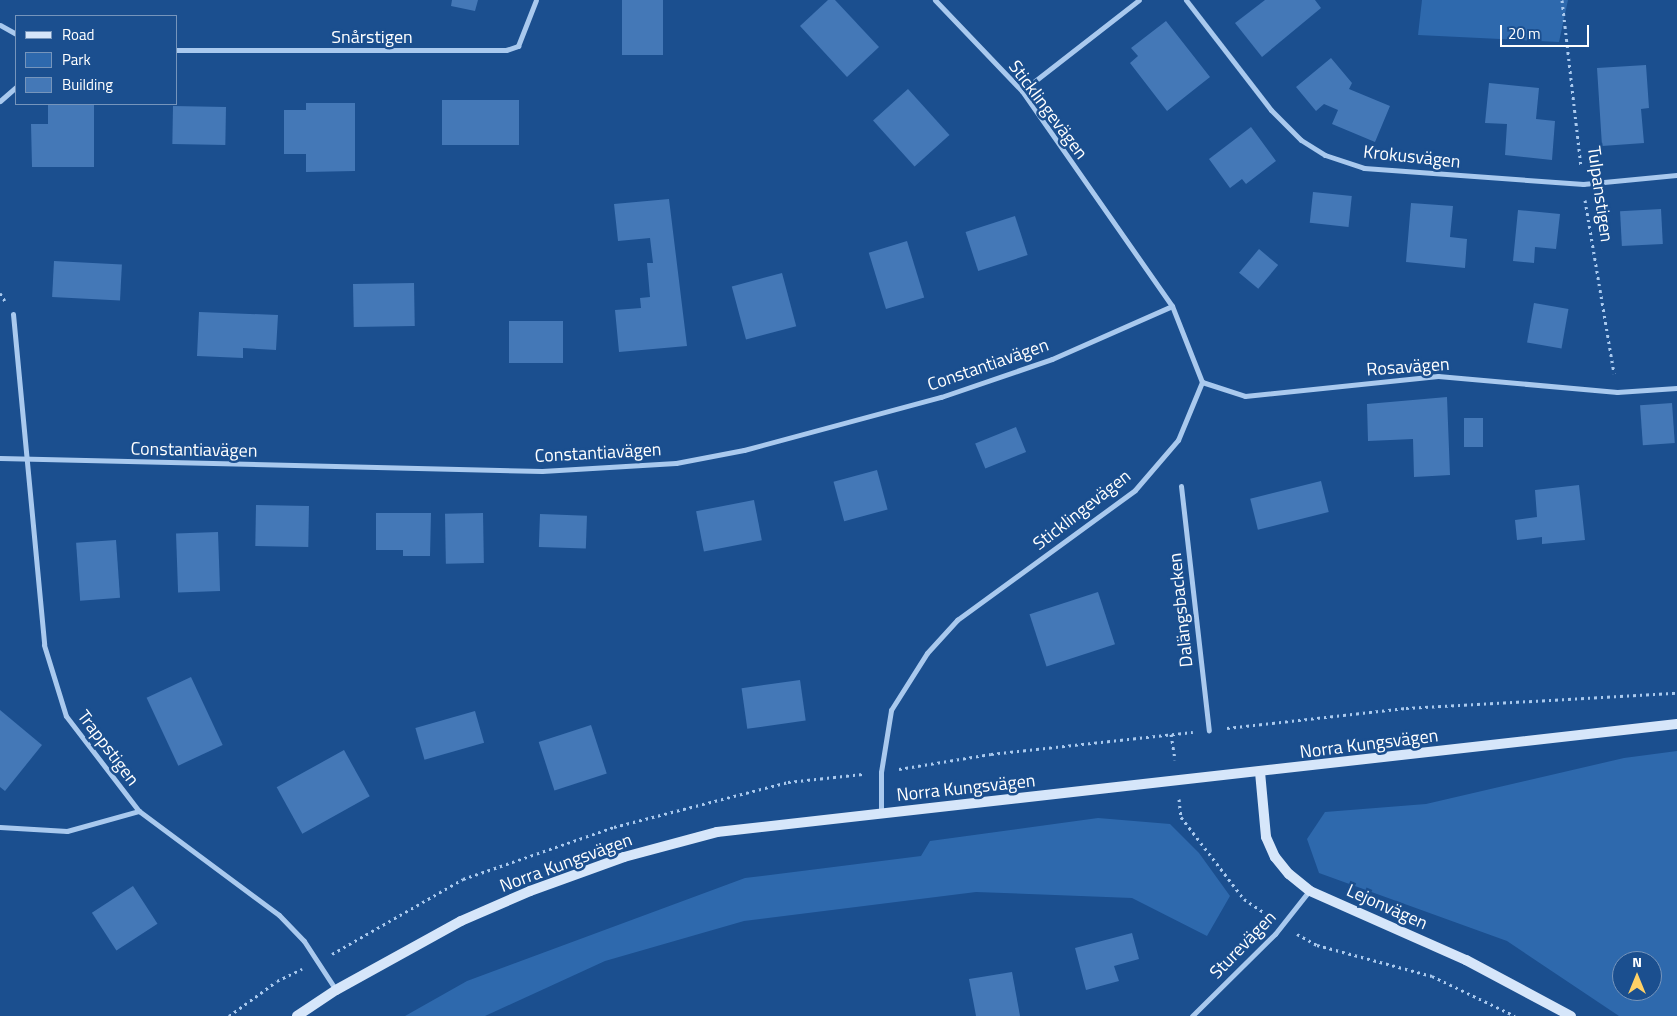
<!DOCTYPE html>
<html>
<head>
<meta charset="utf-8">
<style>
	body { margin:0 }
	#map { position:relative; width:1677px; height:1016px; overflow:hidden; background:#1b4f8f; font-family:"Titillium Web",sans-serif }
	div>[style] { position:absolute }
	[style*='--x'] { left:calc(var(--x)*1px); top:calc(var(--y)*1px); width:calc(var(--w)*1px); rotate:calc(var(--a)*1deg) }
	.green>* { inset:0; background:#2e69ad }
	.building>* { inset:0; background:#4478b7; transform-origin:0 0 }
	.path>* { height:3px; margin-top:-1.5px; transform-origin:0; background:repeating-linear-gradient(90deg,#a9c9ee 0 2.5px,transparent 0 6.5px) }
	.street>* { height:5px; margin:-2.5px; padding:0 2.5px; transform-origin:2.5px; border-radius:2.5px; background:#a9c9ee }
	.secondary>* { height:10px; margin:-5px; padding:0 5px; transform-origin:5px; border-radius:5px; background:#d6e6fa }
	span { translate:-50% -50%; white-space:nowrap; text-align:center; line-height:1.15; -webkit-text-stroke:5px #1b4f8f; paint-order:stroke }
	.street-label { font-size:18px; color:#fff }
	.legend { position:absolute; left:15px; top:15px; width:162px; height:90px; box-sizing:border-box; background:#1b4f8f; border:1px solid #7695bc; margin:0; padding:6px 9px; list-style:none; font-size:15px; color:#fff }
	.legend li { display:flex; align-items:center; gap:10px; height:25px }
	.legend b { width:25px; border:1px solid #7695bc }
	.north { position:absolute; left:1612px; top:951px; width:50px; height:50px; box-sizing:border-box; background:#1b4f8f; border:1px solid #7695bc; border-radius:50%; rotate:0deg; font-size:14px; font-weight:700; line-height:20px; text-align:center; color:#fff }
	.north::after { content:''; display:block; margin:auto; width:18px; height:22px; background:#ffd166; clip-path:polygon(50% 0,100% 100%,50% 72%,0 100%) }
	.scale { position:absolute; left:1500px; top:25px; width:89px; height:22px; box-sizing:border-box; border:2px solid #fff; border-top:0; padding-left:6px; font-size:15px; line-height:18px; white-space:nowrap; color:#fff; -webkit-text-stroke:4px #1b4f8f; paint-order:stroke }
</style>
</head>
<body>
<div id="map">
	<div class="green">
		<div style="clip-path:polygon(1422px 0,1568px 0,1559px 42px,1418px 35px)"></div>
		<div style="clip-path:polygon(evenodd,1677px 751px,1677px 1016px,1619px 1016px,1507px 941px,1319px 873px,1307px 839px,1325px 812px,1426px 804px,1624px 758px,1677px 751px,1622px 961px,1652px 961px,1652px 991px,1622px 991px,1622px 961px)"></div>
		<div style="clip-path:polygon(1098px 818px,1170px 824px,1199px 853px,1230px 896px,1207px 936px,1132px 898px,976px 892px,744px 921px,605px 961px,485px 1016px,405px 1016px,467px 981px,745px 878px,921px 856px,930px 841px)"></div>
	</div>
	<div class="building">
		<div style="clip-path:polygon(452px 0,478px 0,475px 11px,451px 6px)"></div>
		<div style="left:622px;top:0;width:41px;height:55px"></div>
		<div style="clip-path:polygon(828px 0,835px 0,879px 47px,847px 77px,800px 26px)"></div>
		<div style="clip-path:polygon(1265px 0,1315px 0,1321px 8px,1262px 57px,1235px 23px)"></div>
		<div style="clip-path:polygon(1166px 21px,1210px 77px,1167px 111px,1130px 63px,1138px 56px,1131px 48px)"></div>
		<div style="clip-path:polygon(1331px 58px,1352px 83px,1349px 89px,1390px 106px,1375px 142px,1332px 124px,1338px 110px,1324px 104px,1316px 111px,1296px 87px)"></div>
		<div style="clip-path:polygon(1646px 65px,1649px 108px,1641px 109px,1644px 143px,1602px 146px,1597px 68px)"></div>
		<div style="clip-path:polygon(1489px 83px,1539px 88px,1536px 119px,1555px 121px,1552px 160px,1505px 155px,1507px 124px,1485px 123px)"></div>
		<div style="left:908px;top:89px;width:62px;height:47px;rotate:48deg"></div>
		<div style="left:442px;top:100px;width:77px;height:45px"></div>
		<div style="clip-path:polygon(306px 103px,355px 103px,355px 171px,306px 172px,306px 154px,284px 154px,284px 110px,306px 110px)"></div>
		<div style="clip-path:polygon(48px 104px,94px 104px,94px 167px,32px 167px,31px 124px,48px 124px)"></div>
		<div style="left:173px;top:106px;width:53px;height:38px;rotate:1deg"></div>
		<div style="clip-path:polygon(1251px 127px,1276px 161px,1246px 184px,1242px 179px,1230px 188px,1209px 159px)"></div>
		<div style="left:1313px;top:192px;width:39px;height:31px;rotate:6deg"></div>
		<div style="clip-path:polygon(669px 199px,687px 346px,619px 352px,615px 310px,641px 308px,640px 298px,650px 297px,647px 263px,653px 263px,650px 238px,618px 241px,614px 204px)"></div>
		<div style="clip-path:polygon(1411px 203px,1453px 206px,1450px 237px,1467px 239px,1465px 268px,1406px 262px)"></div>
		<div style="left:1661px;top:209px;width:35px;height:41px;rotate:87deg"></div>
		<div style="clip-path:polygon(1518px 210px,1560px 214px,1556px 249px,1535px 247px,1534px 263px,1513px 261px)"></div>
		<div style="left:1015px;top:216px;width:41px;height:52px;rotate:72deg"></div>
		<div style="left:907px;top:241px;width:59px;height:40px;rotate:73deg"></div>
		<div style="left:1259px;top:249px;width:25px;height:31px;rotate:40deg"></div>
		<div style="left:54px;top:261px;width:68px;height:36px;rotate:3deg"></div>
		<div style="left:782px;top:273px;width:55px;height:52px;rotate:75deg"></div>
		<div style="left:414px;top:283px;width:43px;height:61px;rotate:89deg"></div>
		<div style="left:1534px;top:303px;width:35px;height:40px;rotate:10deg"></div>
		<div style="clip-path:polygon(199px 312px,278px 315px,276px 350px,243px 348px,243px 358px,197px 356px)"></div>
		<div style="left:509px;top:321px;width:54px;height:42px"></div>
		<div style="clip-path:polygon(1447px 397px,1450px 475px,1414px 477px,1413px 439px,1368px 441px,1367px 404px)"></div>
		<div style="left:1672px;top:403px;width:40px;height:32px;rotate:86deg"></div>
		<div style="left:1483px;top:418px;width:29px;height:19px;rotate:90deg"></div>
		<div style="left:1016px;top:427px;width:27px;height:44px;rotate:68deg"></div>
		<div style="left:877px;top:470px;width:41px;height:45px;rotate:75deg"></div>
		<div style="left:1321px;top:481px;width:32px;height:73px;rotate:76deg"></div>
		<div style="clip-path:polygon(1579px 485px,1585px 540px,1542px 544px,1542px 537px,1517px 540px,1515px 520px,1537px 517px,1535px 490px)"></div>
		<div style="left:754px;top:500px;width:41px;height:59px;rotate:79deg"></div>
		<div style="left:256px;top:505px;width:53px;height:41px;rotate:1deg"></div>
		<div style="clip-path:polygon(376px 513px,431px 513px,430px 556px,403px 556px,403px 550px,376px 550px)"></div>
		<div style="left:483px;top:513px;width:50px;height:38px;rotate:89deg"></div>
		<div style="left:540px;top:514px;width:47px;height:33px;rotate:2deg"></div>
		<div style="left:218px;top:532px;width:59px;height:42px;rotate:88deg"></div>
		<div style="left:116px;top:540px;width:58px;height:40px;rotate:86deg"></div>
		<div style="left:1098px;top:592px;width:55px;height:72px;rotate:72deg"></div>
		<div style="left:191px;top:677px;width:75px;height:49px;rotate:65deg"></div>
		<div style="left:800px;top:680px;width:41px;height:59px;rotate:82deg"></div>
		<div style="clip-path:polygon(0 710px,42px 745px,5px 791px,0 787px)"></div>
		<div style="left:475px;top:711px;width:33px;height:62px;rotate:74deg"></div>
		<div style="left:591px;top:725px;width:51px;height:55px;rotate:72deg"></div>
		<div style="left:344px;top:750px;width:53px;height:77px;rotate:61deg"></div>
		<div style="left:133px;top:886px;width:45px;height:49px;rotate:57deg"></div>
		<div style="clip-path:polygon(1132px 933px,1139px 959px,1114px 966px,1119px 981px,1086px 990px,1075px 948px)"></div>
		<div style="clip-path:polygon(1012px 972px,1020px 1016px,976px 1016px,969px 979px)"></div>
	</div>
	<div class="path">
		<div style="--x:1562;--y:0;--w:168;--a:83.5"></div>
		<div style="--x:1585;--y:200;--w:176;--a:80.5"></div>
		<div style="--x:0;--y:293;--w:9;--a:58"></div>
		<div style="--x:1227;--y:728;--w:180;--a:-6.4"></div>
		<div style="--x:1406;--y:708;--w:271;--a:-3.2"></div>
		<div style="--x:1171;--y:734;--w:26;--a:81"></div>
		<div style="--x:899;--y:769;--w:93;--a:-9.3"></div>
		<div style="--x:991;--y:754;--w:203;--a:-6.2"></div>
		<div style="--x:1179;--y:799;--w:18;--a:84"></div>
		<div style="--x:1181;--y:817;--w:103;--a:52.5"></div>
		<div style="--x:1244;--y:899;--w:30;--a:34"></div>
		<div style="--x:1297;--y:934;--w:23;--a:29"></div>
		<div style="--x:1317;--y:945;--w:119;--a:15.1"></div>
		<div style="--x:1432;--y:976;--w:92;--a:25.7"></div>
		<div style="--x:332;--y:954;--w:151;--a:-29.8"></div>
		<div style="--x:463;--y:879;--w:160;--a:-19"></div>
		<div style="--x:614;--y:827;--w:180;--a:-14.5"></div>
		<div style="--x:788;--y:782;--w:75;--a:-6.1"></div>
		<div style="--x:229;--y:1016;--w:59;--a:-36.1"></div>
		<div style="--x:277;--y:981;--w:28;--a:-26"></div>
	</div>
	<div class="street">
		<div style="--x:1186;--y:0;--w:139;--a:52.3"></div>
		<div style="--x:1271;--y:110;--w:42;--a:45"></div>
		<div style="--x:1301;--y:140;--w:28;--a:32"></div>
		<div style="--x:1325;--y:155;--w:41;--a:18.4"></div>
		<div style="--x:1364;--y:168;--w:220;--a:4.2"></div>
		<div style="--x:1583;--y:184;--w:94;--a:-5.5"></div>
		<div style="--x:0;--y:25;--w:18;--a:29"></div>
		<div style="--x:176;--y:50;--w:330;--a:0"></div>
		<div style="--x:506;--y:50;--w:13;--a:-18"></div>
		<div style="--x:518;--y:46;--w:49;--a:-68.6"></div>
		<div style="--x:1022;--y:91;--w:148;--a:-37.9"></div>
		<div style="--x:0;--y:101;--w:21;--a:-41"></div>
		<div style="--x:13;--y:314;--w:332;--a:84.6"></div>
		<div style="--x:44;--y:645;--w:74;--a:72.8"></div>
		<div style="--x:66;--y:716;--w:120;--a:52.5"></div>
		<div style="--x:139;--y:811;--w:174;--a:36.6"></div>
		<div style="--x:279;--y:915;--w:36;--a:46"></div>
		<div style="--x:304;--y:941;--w:59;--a:56.9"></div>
		<div style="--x:1202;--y:382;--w:45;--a:18"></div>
		<div style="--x:1245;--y:396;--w:194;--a:-5.9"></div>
		<div style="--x:1438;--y:376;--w:180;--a:5.1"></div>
		<div style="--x:1617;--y:392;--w:60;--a:-3.8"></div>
		<div style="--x:0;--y:458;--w:542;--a:1.37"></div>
		<div style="--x:542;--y:471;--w:134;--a:-3.4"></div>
		<div style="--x:676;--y:463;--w:69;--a:-10.8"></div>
		<div style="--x:744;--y:450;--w:204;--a:-15.1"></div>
		<div style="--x:941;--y:397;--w:117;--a:-18.9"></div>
		<div style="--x:1052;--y:359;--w:131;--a:-23.8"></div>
		<div style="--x:1181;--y:486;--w:246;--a:83.5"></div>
		<div style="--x:881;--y:813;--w:41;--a:-90"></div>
		<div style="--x:881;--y:772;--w:63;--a:-80.8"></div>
		<div style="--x:891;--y:710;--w:67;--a:-57.7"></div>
		<div style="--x:927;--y:653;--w:45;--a:-47.7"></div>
		<div style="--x:957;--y:620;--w:220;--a:-36.1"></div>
		<div style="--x:1135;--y:490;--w:66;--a:-49.3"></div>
		<div style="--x:1178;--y:440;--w:63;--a:-67.5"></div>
		<div style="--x:1202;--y:382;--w:82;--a:-111.5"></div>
		<div style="--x:1172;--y:306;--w:262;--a:-124.9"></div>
		<div style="--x:1022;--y:91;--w:126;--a:-133.7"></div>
		<div style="--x:0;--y:827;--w:67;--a:3.4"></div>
		<div style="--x:67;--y:831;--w:75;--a:-15.5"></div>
		<div style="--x:1192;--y:1016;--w:117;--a:-44.7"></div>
		<div style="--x:1275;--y:934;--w:55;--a:-51.7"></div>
	</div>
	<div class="secondary">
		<div style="--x:1260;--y:772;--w:65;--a:84.7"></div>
		<div style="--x:1266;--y:837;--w:22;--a:66"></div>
		<div style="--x:1275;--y:857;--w:22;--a:51"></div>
		<div style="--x:1289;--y:874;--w:27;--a:39"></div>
		<div style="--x:1310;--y:891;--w:171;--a:23.9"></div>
		<div style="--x:1466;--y:960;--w:119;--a:28.1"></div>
		<div style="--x:297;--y:1016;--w:47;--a:-33.7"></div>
		<div style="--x:336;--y:990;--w:143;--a:-28.9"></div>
		<div style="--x:461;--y:921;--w:75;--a:-23.5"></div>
		<div style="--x:530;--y:891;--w:100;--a:-19.9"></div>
		<div style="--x:624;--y:857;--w:96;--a:-15"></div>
		<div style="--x:717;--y:832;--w:966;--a:-6.42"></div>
	</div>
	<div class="street-label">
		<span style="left:372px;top:37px">Snårstigen</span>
		<span style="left:1048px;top:110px;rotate:53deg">Sticklingevägen</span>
		<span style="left:1412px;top:157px;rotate:6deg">Krokusvägen</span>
		<span style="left:1600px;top:194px;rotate:82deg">Tulpanstigen</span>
		<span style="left:988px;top:365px;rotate:-19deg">Constantiavägen</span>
		<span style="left:1408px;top:367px;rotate:-4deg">Rosavägen</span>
		<span style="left:194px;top:450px;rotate:1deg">Constantiavägen</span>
		<span style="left:598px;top:453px;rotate:-3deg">Constantiavägen</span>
		<span style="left:1082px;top:510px;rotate:-38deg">Sticklingevägen</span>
		<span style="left:1181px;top:610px;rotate:-96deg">Dalängsbacken</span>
		<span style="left:1369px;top:744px;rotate:-7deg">Norra Kungsvägen</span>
		<span style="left:108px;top:748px;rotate:53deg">Trappstigen</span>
		<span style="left:966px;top:788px;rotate:-6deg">Norra Kungsvägen</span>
		<span style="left:566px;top:863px;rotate:-20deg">Norra Kungsvägen</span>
		<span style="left:1387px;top:907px;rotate:24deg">Lejonvägen</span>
		<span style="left:1243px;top:945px;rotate:-46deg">Sturevägen</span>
	</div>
	<ul class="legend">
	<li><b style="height:6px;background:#d6e6fa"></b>Road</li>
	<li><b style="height:14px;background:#2e69ad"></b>Park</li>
	<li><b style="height:14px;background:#4478b7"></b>Building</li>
	</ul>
	<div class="north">N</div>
	<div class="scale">20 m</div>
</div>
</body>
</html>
